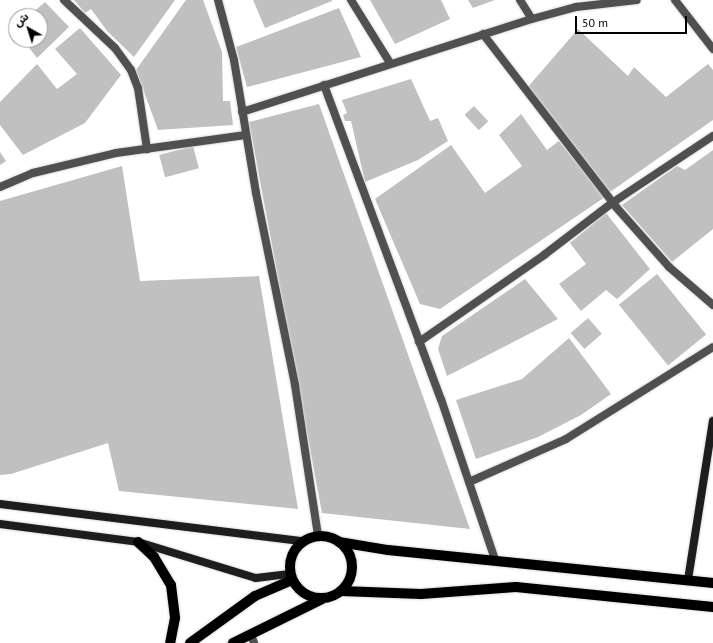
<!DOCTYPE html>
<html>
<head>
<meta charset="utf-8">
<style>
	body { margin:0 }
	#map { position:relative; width:713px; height:643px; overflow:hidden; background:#fff; font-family:"PT Sans","Noto Sans Arabic",sans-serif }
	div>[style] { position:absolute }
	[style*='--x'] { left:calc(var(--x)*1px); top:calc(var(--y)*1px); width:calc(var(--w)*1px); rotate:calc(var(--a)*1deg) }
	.building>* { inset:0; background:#c0c0c0; transform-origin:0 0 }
	.roads { filter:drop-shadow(0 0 1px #dbdbdb) drop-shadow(0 0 1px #dbdbdb) }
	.street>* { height:8px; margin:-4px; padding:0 4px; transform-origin:4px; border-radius:4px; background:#505050 }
	.secondary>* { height:8px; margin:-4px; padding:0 4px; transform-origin:4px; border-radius:4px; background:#1d1d1d }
	.primary>* { height:10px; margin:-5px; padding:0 5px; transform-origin:5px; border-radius:5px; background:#000 }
	.primary>.ring { margin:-5px; padding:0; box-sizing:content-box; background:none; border:10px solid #000; border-radius:50% }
	span { translate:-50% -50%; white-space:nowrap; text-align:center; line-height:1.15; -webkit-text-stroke:4px #fff; paint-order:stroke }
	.north { position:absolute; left:8px; top:8px; width:40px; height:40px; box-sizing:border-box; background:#fff; border:1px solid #999; border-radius:50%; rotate:321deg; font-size:11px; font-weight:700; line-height:16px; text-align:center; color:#000 }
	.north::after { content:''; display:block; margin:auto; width:14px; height:18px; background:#000; clip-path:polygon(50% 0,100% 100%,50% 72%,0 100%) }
	.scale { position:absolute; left:575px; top:16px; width:112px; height:18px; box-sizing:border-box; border:2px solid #000; border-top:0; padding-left:5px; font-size:12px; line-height:14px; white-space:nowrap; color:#000; -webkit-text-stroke:3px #fff; paint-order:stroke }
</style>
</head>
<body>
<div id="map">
	<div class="building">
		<div style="clip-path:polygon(74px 0,175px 0,134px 57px,107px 31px,91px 9px,85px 13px)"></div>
		<div style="clip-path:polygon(186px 0,203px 0,222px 52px,223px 101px,230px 101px,233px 125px,158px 130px,136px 70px)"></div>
		<div style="clip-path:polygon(253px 0,332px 0,332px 1px,265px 28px)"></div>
		<div style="clip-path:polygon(370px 0,441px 0,450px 19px,395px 44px)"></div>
		<div style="clip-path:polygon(468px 0,495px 0,473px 8px)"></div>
		<div style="clip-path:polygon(45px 2px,69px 27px,37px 58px,23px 40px,40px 40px,40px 16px,29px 16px)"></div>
		<div style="clip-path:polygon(339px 8px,361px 57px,247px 87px,236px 47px)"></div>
		<div style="clip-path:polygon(80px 28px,121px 75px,85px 123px,23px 155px,0 125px,0 102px,37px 64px,57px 89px,77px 74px,55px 49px)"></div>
		<div style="clip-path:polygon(578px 29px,628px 76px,634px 67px,666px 97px,708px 64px,713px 70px,713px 120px,610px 192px,527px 88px)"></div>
		<div style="clip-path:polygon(411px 79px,430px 121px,438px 118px,448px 141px,418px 160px,365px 182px,351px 121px,345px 121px,343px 115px,347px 113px,342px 100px)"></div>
		<div style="clip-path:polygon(319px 104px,470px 529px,322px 513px,249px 122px)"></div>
		<div style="left:474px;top:106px;width:21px;height:13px;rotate:47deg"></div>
		<div style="clip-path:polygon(521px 114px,547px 150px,559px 141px,605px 197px,440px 309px,420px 304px,375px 199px,451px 145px,485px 193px,522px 166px,499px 135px)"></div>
		<div style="left:193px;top:146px;width:23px;height:35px;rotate:75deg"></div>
		<div style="clip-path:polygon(713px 150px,713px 229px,672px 262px,622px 205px,677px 166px,685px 170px)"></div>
		<div style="clip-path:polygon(0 152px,6px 161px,0 165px)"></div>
		<div style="clip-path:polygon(122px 166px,140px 281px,259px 276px,298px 509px,119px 491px,108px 443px,11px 474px,0 475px,0 201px)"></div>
		<div style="clip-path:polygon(606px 213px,650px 269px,617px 299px,606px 290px,581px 311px,559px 284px,586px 264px,570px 243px)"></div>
		<div style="left:657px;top:274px;width:78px;height:49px;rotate:51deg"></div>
		<div style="clip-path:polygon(525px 279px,558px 319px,447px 376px,438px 349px,442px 336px)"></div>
		<div style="left:588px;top:318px;width:21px;height:23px;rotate:49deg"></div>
		<div style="clip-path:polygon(569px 338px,611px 394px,581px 415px,538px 437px,476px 459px,456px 400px,522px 379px)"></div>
	</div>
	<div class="roads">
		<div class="street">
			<div style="--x:64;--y:0;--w:70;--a:43.3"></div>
			<div style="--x:115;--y:48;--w:27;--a:54"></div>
			<div style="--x:131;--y:70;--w:19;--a:69"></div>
			<div style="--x:138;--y:88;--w:62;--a:81.6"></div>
			<div style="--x:218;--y:0;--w:62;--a:75.1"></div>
			<div style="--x:234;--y:60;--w:135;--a:80.6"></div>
			<div style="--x:256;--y:193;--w:196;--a:78.5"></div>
			<div style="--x:295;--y:385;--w:153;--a:81.3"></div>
			<div style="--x:351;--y:0;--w:74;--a:58.2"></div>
			<div style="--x:520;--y:0;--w:22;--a:58"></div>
			<div style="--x:675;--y:0;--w:62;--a:52.2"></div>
			<div style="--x:483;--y:34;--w:218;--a:52.4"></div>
			<div style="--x:616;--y:207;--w:80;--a:48.5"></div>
			<div style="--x:669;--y:267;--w:58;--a:40.8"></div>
			<div style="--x:324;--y:85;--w:335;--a:69.6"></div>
			<div style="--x:441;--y:399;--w:169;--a:71.4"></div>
			<div style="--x:242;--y:112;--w:305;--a:-17.8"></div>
			<div style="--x:532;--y:19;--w:46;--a:-15.3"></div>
			<div style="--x:576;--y:7;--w:61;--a:-6.5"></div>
			<div style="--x:0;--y:187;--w:36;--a:-23"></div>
			<div style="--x:33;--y:173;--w:85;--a:-13.5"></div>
			<div style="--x:116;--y:153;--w:131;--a:-7.9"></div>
			<div style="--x:419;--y:342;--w:152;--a:-34.8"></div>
			<div style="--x:544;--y:255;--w:86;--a:-37.4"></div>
			<div style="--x:612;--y:203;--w:121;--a:-33.6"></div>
			<div style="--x:469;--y:482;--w:106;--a:-23.9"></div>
			<div style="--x:566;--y:439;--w:173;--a:-32"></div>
			<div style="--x:251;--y:635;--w:9;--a:69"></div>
		</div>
		<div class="secondary">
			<div style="--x:0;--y:504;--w:305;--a:7"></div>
			<div style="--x:0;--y:524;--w:139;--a:7.4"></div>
			<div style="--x:138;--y:542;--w:123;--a:17"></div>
			<div style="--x:256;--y:578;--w:34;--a:-7"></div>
			<div style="--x:688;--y:580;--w:161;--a:-81.1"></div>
		</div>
		<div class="primary">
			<div class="ring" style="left:290px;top:536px;width:52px;height:52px"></div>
			<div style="--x:138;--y:542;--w:22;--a:43"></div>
			<div style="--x:154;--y:557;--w:33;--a:59"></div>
			<div style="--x:171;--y:585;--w:33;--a:83"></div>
			<div style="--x:175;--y:618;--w:25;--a:101"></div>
			<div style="--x:339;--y:542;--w:50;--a:9.3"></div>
			<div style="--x:388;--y:550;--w:327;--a:5.8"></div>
			<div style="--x:341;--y:591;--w:80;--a:2.1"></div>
			<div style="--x:421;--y:594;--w:95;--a:-4.2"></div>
			<div style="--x:516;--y:587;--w:198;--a:5.8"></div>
			<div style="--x:190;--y:643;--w:80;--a:-35.9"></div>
			<div style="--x:255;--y:596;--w:40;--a:-23.4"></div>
			<div style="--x:233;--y:643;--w:99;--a:-26.3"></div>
		</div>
	</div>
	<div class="north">ش</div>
	<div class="scale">50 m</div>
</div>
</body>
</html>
